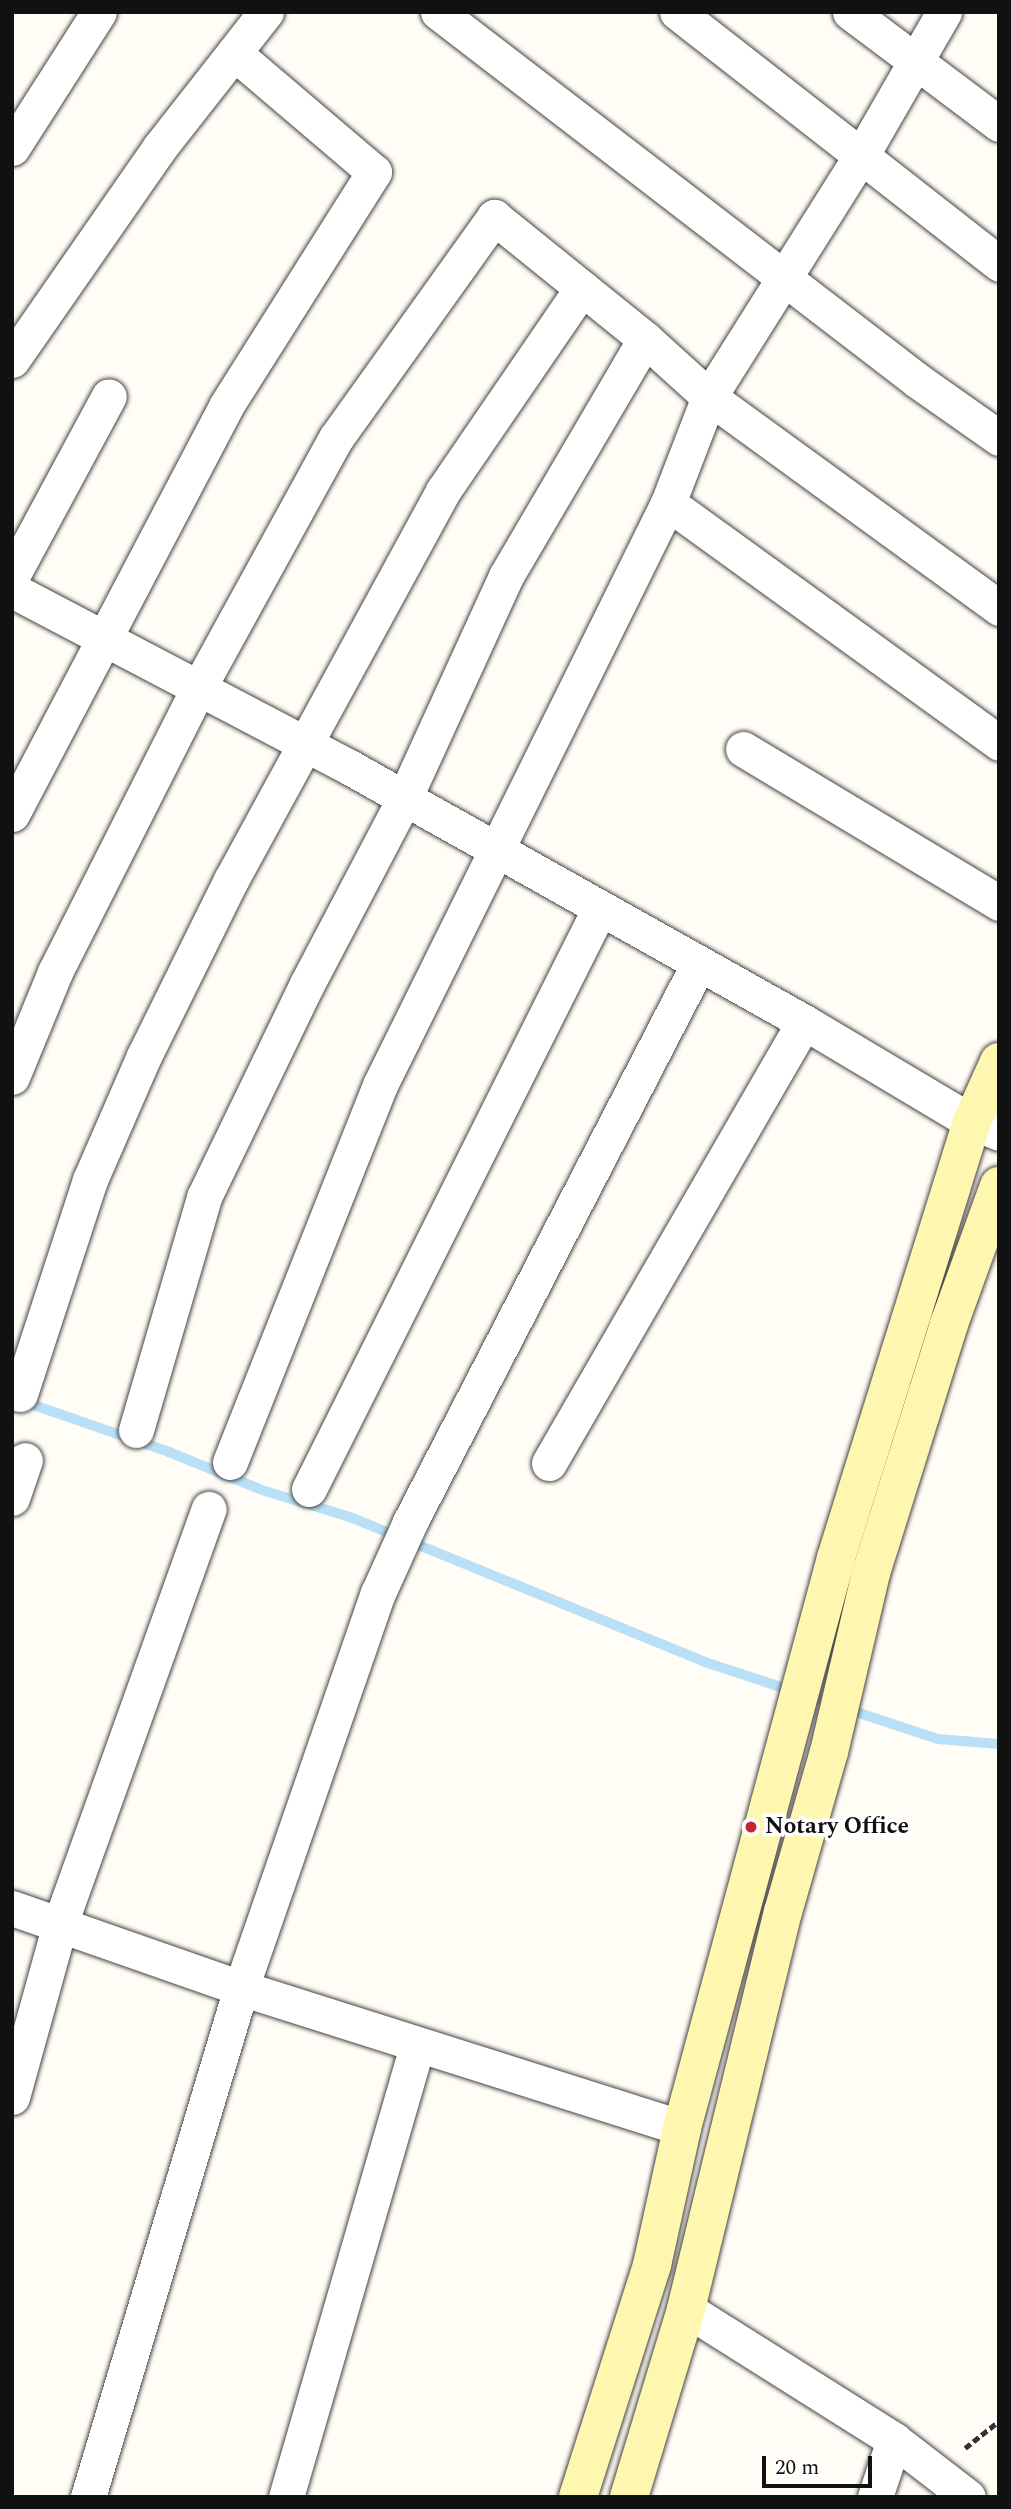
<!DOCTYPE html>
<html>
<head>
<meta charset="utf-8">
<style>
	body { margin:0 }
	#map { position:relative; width:1011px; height:2509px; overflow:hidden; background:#fffdf5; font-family:Spectral,serif }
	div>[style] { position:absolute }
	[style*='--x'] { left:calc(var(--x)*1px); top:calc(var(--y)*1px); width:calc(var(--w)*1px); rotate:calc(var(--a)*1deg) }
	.stream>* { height:10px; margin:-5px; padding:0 5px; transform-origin:5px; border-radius:5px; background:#b9e0f7 }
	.path>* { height:4.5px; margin-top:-2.25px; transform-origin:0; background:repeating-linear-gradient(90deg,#333 0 7px,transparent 0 10.5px) }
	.roads { filter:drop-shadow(0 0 2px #444) drop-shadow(0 0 2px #444) }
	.minor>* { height:35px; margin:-17.5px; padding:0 17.5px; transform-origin:17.5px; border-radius:17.5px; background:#fff }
	.secondary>* { height:38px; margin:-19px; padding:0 19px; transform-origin:19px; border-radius:19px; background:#fff6b0 }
	.dots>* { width:19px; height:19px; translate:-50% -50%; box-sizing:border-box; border:4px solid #fff; border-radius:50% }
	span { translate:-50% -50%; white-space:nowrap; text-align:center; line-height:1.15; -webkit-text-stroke:7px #fff; paint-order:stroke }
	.poi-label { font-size:23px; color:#111; font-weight:700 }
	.left { translate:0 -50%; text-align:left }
	.frame { position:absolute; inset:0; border:14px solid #111; pointer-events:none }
	.scale { position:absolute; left:762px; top:2456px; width:110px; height:32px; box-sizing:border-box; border:4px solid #111; border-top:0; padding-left:9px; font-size:21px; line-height:24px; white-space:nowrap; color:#111; -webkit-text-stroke:5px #fff; paint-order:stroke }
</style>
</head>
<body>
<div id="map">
	<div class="stream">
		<div style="--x:22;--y:1401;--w:156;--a:19.1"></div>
		<div style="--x:169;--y:1452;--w:100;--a:22.2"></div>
		<div style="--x:262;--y:1490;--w:92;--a:17.1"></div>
		<div style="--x:350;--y:1517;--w:390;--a:22.2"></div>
		<div style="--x:711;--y:1664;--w:239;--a:18.3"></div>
		<div style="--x:938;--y:1739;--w:61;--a:4.7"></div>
	</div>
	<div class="path">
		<div style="--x:965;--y:2448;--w:43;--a:-38.5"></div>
	</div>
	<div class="roads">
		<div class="minor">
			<div style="--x:438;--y:12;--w:605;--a:37.55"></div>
			<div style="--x:918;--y:381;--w:99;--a:35.1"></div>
			<div style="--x:677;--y:12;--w:409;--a:38"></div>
			<div style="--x:850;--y:12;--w:186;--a:36.9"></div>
			<div style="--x:12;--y:148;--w:161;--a:-57.4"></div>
			<div style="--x:12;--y:360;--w:259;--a:-55.2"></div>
			<div style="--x:160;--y:147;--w:172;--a:-51.9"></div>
			<div style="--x:668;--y:503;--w:409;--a:35.9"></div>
			<div style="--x:12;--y:576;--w:204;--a:-61.7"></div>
			<div style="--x:12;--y:590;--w:383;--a:27.7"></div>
			<div style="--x:351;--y:768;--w:519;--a:29.28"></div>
			<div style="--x:804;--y:1022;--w:196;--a:30.8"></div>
			<div style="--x:972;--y:1122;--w:29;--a:22"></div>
			<div style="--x:743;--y:749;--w:299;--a:31"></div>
			<div style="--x:12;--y:814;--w:461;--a:-62.3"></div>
			<div style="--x:226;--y:406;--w:277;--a:-57.7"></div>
			<div style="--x:374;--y:172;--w:184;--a:-139.6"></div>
			<div style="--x:12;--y:1077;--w:113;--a:-67.7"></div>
			<div style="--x:55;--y:972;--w:319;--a:-63.2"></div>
			<div style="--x:199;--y:687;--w:284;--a:-61.2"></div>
			<div style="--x:336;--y:438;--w:272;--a:-54.4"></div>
			<div style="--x:494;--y:217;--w:194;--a:38.9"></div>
			<div style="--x:645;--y:339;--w:86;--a:42.2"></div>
			<div style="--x:709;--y:397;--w:359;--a:36"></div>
			<div style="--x:20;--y:1394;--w:225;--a:-71.9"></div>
			<div style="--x:90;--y:1180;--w:135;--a:-66.5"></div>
			<div style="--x:144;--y:1056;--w:196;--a:-63.7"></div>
			<div style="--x:231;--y:880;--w:443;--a:-61.4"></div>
			<div style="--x:443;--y:491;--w:246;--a:-55.6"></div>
			<div style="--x:136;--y:1430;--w:243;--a:-73.7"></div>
			<div style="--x:204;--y:1197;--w:237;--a:-64.2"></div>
			<div style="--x:307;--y:984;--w:209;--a:-62.3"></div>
			<div style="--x:404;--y:799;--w:245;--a:-65.4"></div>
			<div style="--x:506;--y:576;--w:275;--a:-59.6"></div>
			<div style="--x:230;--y:1462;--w:406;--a:-68.3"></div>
			<div style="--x:380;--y:1085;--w:649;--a:-63.67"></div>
			<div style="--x:668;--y:503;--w:114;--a:-68.9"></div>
			<div style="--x:709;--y:397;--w:285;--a:-57.8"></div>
			<div style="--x:861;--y:156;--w:166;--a:-60"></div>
			<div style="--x:549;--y:1463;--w:509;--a:-59.96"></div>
			<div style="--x:309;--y:1489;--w:650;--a:-63.4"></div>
			<div style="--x:12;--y:1498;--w:40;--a:-71.1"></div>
			<div style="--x:12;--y:1908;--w:243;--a:19.3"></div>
			<div style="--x:241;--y:1988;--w:463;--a:17.6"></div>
			<div style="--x:12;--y:2097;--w:180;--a:-74.5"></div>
			<div style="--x:60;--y:1924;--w:441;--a:-70.3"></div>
			<div style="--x:686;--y:2309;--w:246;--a:32.2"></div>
			<div style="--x:894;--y:2440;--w:93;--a:37.6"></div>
			<div style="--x:88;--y:2497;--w:531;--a:-73.27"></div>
			<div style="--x:241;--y:1988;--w:418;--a:-70.9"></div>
			<div style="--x:378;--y:1593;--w:78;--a:-65.7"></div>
			<div style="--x:410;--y:1522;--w:629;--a:-62.66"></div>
			<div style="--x:286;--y:2497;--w:471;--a:-73.8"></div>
			<div style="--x:875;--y:2497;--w:60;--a:-71.6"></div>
		</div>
		<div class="secondary">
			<div style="--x:578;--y:2497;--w:244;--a:-72.3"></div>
			<div style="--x:652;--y:2265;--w:140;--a:-77.6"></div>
			<div style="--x:682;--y:2128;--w:590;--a:-74.88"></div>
			<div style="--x:836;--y:1558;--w:457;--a:-72.7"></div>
			<div style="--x:972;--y:1122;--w:66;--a:-65.8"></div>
			<div style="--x:629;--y:2497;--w:196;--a:-73.1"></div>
			<div style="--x:686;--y:2309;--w:409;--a:-76.3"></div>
			<div style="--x:783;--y:1912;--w:166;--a:-74"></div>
			<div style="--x:829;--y:1752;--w:184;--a:-76.8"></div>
			<div style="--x:871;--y:1573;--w:261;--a:-72.6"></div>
			<div style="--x:949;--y:1324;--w:147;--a:-70.1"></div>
		</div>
	</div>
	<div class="dots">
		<div style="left:751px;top:1827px;background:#c4262e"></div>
	</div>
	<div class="poi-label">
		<span class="left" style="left:765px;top:1827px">Notary Office</span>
	</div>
	<div class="frame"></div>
	<div class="scale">20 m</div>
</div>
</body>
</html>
